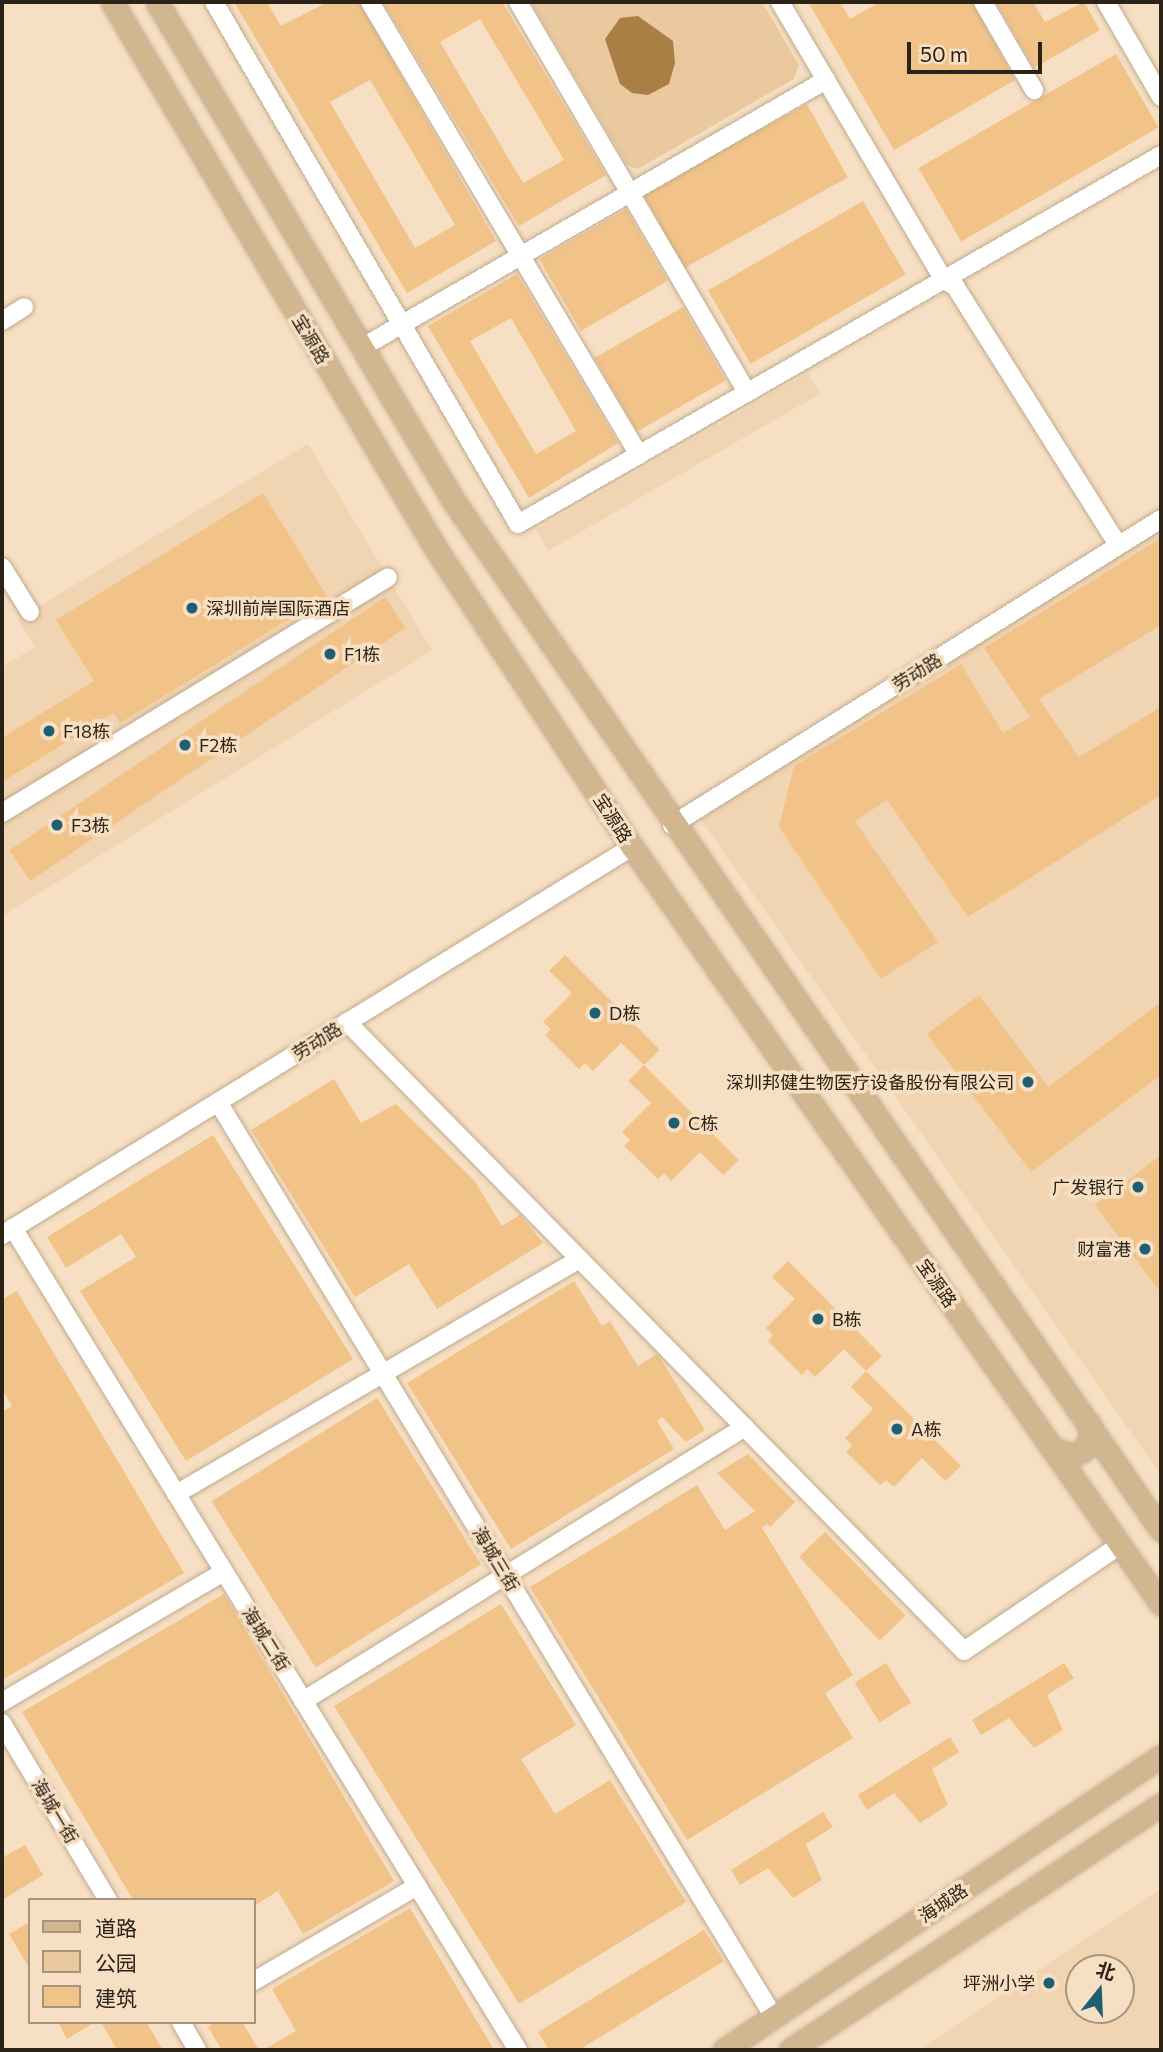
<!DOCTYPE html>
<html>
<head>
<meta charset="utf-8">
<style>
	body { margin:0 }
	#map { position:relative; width:1163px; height:2052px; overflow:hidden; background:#f6dfc2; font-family:Commissioner,"Noto Sans SC",sans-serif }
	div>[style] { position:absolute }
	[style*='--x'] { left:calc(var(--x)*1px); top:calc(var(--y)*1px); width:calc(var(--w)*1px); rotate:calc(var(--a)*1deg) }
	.built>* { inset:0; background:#f1d4b1; transform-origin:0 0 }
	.green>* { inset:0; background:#eac99f }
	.water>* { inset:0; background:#aa7f45 }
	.building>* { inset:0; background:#f1c388; transform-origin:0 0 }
	.roads { filter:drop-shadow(0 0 2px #c0aa8e) drop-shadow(0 0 2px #c0aa8e) }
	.minor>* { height:18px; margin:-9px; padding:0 9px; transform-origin:9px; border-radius:9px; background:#fff }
	.major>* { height:21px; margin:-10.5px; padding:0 10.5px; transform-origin:10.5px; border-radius:10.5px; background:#d2b68f }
	.dots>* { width:19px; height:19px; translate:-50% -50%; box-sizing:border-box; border:4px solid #f6dfc2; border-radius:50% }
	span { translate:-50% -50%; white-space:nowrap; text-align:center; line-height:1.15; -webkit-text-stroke:7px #f6dfc2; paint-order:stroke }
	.street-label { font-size:18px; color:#2c2318 }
	.poi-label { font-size:18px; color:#2c2318 }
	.left { translate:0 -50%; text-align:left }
	.right { translate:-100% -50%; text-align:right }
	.frame { position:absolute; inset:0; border:4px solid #2c2318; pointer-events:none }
	.legend { position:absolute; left:28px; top:1898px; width:228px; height:126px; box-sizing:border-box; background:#f6dfc2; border:2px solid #a5947e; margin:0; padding:9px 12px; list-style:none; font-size:21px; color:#2c2318 }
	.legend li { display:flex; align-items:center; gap:14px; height:35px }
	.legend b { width:35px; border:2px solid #a5947e }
	.north { position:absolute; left:1065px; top:1954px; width:70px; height:70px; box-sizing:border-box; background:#f6dfc2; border:2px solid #a5947e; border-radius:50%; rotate:18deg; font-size:19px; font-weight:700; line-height:28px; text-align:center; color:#2c2318 }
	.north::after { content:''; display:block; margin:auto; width:24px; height:32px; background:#1e5f73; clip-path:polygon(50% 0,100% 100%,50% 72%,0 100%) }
	.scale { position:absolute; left:907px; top:42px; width:135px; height:32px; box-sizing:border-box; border:4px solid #2c2318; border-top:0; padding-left:9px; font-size:21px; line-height:24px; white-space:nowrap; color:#2c2318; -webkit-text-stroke:5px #f6dfc2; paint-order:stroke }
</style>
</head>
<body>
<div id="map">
	<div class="built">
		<div style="left:808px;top:373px;width:24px;height:314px;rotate:60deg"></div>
		<div style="clip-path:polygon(308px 444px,432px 650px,2px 916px,2px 667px,35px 647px,18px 619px)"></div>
		<div style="clip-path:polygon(1161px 519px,1161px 1475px,695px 811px)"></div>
		<div style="clip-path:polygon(evenodd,1161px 1889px,1161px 2050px,919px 2050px,1082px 1941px,1161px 1889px,1079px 1968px,1121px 1968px,1121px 2010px,1079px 2010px,1079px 1968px)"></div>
	</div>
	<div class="green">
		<div style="clip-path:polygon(531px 2px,762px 2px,799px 65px,794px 79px,638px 169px,627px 165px)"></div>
	</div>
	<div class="water">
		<div style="clip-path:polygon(638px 16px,673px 41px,675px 63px,669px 84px,648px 95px,632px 93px,620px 84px,605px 39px,620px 18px)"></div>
	</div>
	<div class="building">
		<div style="clip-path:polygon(evenodd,234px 2px,267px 2px,281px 26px,328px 2px,359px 2px,496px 241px,407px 293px,234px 2px,370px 80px,455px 225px,415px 248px,330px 102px,370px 80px)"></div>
		<div style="clip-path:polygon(evenodd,383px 2px,502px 2px,606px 175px,519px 226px,383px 2px,480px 19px,564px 160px,523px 183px,440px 42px,480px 19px)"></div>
		<div style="clip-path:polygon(808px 2px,840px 2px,850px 19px,880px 2px,972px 2px,1015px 80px,894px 150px)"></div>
		<div style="clip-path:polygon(996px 2px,1033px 2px,1045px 22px,1084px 2px,1100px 30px,1034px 68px)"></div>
		<div style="left:1116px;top:54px;width:85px;height:228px;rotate:60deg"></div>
		<div style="left:807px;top:104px;width:84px;height:187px;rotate:61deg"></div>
		<div style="left:863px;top:201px;width:85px;height:179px;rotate:60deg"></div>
		<div style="left:626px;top:209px;width:83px;height:100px;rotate:60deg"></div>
		<div style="clip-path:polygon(evenodd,517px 274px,618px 443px,529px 498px,428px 326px,517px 274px,511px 318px,576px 431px,536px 454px,470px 341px,511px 318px)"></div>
		<div style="left:683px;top:307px;width:85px;height:102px;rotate:60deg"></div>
		<div style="clip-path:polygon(263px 493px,327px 596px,120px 723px,114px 713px,2px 782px,2px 738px,94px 681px,56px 620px)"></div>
		<div style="clip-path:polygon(1161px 538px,1161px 625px,1039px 699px,1079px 757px,1161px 707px,1161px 795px,968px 917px,887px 800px,855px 821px,938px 942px,881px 979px,779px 827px,794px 766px,961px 664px,1003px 733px,1030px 717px,984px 648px)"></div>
		<div style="left:385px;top:597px;width:37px;height:453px;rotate:56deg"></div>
		<div style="clip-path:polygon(565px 955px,660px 1050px,644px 1065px,621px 1043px,593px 1071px,585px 1063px,579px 1069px,545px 1035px,551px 1029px,543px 1022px,572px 993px,549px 971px)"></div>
		<div style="clip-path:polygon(979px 995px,1048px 1087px,1161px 1002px,1161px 1075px,1031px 1172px,927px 1034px)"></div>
		<div style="clip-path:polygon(644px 1065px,739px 1160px,723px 1175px,700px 1152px,671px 1181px,664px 1173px,658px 1179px,624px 1146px,630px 1140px,622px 1132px,651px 1103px,628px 1081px)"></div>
		<div style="clip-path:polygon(334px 1079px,361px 1123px,396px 1104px,474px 1180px,502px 1226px,520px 1215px,543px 1243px,437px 1309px,409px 1264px,355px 1297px,251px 1130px)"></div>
		<div style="clip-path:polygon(213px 1135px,353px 1359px,186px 1461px,80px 1291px,136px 1257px,121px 1234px,66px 1268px,47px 1237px)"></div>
		<div style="clip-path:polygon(1161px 1155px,1161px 1293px,1095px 1205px)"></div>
		<div style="clip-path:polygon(788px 1261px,882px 1356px,866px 1371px,844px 1349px,815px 1377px,807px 1369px,802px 1375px,768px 1341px,773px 1335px,766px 1328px,795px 1299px,772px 1277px)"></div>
		<div style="clip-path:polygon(574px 1281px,602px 1326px,610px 1321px,638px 1366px,657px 1354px,660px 1358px,705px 1430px,686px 1442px,662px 1417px,657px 1421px,674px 1449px,511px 1549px,407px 1383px)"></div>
		<div style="clip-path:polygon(17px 1291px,184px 1573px,2px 1680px,2px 1412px,12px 1406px,2px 1389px,2px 1299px)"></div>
		<div style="clip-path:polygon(866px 1371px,961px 1466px,945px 1481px,922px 1458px,894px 1487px,886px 1480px,880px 1485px,846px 1452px,852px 1446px,845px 1438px,873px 1409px,851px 1387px)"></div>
		<div style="left:377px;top:1398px;width:196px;height:195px;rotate:58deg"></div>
		<div style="clip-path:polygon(748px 1454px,795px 1502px,770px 1527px,767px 1524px,762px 1528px,853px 1675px,825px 1693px,853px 1738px,687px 1840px,530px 1587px,697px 1485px,725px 1530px,755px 1511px,717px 1473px)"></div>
		<div style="left:825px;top:1532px;width:116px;height:36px;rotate:46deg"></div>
		<div style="clip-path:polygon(224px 1594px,394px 1881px,303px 1934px,278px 1891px,254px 1906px,254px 1900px,133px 1900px,22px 1712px)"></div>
		<div style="clip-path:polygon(501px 1604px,576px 1725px,521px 1759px,555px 1814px,610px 1780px,686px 1902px,519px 2004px,334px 1706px)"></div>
		<div style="left:886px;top:1663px;width:47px;height:37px;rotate:58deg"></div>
		<div style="clip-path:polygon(1064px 1663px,1074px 1678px,1047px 1695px,1063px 1730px,1034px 1748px,1009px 1718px,981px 1735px,972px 1720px)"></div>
		<div style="clip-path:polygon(950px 1737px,959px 1752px,932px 1769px,948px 1805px,920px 1823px,894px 1793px,867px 1810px,858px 1795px)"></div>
		<div style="clip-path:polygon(823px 1812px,833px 1827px,806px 1844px,822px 1880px,793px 1898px,768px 1868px,740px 1885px,731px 1870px)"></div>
		<div style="clip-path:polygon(25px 1845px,43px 1875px,2px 1900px,2px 1858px)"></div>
		<div style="clip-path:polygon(410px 1908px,494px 2050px,263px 2050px,296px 2031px,272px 1989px)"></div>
		<div style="clip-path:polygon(30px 1922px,30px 1969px,9px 1934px)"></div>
		<div style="clip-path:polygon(704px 1930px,724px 1961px,579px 2050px,549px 2050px,538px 2032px)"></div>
		<div style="clip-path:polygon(58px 2022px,95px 2022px,67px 2039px)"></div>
		<div style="clip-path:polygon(101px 2022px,146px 2022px,163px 2050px,117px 2050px)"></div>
		<div style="clip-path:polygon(216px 2022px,242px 2022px,259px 2050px,222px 2050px,208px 2027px)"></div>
	</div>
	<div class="roads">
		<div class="minor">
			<div style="--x:214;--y:2;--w:604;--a:59.78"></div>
			<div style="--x:518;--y:524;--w:741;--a:-29.85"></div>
			<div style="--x:370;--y:2;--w:527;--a:59.3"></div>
			<div style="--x:518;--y:2;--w:453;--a:59.6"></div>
			<div style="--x:780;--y:2;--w:323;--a:59.5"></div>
			<div style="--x:944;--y:280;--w:13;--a:29"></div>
			<div style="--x:955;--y:286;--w:306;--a:57.8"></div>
			<div style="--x:983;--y:2;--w:102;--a:59.9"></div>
			<div style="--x:1106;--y:2;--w:110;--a:59.9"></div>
			<div style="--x:2;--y:321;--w:26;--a:-32"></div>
			<div style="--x:361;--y:348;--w:537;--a:-29.96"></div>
			<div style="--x:2;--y:567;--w:53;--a:58.1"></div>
			<div style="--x:2;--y:813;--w:452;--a:-31.4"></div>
			<div style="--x:672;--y:825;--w:577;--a:-32.04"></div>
			<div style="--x:347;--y:1022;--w:881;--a:45.55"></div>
			<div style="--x:964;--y:1651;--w:189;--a:-34.2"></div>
			<div style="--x:218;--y:1102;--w:1071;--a:58.72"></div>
			<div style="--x:13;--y:1228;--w:965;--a:58.44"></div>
			<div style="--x:2;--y:1235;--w:740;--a:-31.63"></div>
			<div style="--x:176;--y:1494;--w:467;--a:-30.2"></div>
			<div style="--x:303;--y:1701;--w:520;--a:-31.8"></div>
			<div style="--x:2;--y:1702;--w:257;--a:-30.4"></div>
			<div style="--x:2;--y:1723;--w:206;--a:59.1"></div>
			<div style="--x:254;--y:1981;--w:189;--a:-30.2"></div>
			<div style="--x:181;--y:2022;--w:32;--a:60"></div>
		</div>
		<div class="major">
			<div style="--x:112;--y:2;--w:636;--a:59.36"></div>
			<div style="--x:436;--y:549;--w:357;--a:56.7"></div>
			<div style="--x:632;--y:847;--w:924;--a:55.05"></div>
			<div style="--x:157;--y:2;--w:579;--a:59.27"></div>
			<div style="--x:453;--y:500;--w:1250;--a:55.5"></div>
			<div style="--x:1051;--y:1447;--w:22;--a:24"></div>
			<div style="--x:1071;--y:1456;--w:14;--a:-25"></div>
			<div style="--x:1084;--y:1450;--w:16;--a:-63"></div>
			<div style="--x:1091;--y:1436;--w:13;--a:-99"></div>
			<div style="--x:724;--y:2050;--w:527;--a:-33.93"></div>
			<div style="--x:790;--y:2050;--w:445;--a:-33.5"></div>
		</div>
	</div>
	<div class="dots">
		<div style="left:192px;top:608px;background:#1e5f73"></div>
		<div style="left:330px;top:654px;background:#1e5f73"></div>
		<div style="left:49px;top:731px;background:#1e5f73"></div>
		<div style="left:185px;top:745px;background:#1e5f73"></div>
		<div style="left:57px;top:825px;background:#1e5f73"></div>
		<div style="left:595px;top:1013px;background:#1e5f73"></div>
		<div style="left:1028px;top:1082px;background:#1e5f73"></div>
		<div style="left:674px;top:1123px;background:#1e5f73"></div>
		<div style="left:1138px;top:1187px;background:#1e5f73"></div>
		<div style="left:1145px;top:1249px;background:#1e5f73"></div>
		<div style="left:818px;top:1319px;background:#1e5f73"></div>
		<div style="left:897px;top:1429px;background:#1e5f73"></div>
		<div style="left:1049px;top:1983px;background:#1e5f73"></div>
	</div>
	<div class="street-label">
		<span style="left:311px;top:339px;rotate:59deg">宝源路</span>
		<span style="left:917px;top:672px;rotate:-32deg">劳动路</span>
		<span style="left:613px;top:818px;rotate:57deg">宝源路</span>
		<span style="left:317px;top:1041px;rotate:-32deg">劳动路</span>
		<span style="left:937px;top:1283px;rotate:55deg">宝源路</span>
		<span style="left:496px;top:1559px;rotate:59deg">海城三街</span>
		<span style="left:266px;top:1639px;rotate:58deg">海城二街</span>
		<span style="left:55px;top:1811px;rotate:59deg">海城一街</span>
		<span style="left:943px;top:1903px;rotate:-34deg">海城路</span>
	</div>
	<div class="poi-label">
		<span class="left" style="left:206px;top:608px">深圳前岸国际酒店</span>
		<span class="left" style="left:344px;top:654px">F1栋</span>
		<span class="left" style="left:63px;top:731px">F18栋</span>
		<span class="left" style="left:199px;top:745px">F2栋</span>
		<span class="left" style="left:71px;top:825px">F3栋</span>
		<span class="left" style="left:609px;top:1013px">D栋</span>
		<span class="right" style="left:1014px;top:1082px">深圳邦健生物医疗设备股份有限公司</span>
		<span class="left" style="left:688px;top:1123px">C栋</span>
		<span class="right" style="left:1124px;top:1187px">广发银行</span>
		<span class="right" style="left:1131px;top:1249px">财富港</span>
		<span class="left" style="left:832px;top:1319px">B栋</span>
		<span class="left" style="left:911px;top:1429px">A栋</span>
		<span class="right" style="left:1035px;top:1983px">坪洲小学</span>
	</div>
	<div class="frame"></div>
	<ul class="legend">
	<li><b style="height:9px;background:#d2b68f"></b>道路</li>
	<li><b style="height:19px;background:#eac99f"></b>公园</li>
	<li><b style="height:19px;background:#f1c388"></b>建筑</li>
	</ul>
	<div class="north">北</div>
	<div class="scale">50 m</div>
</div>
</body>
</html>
